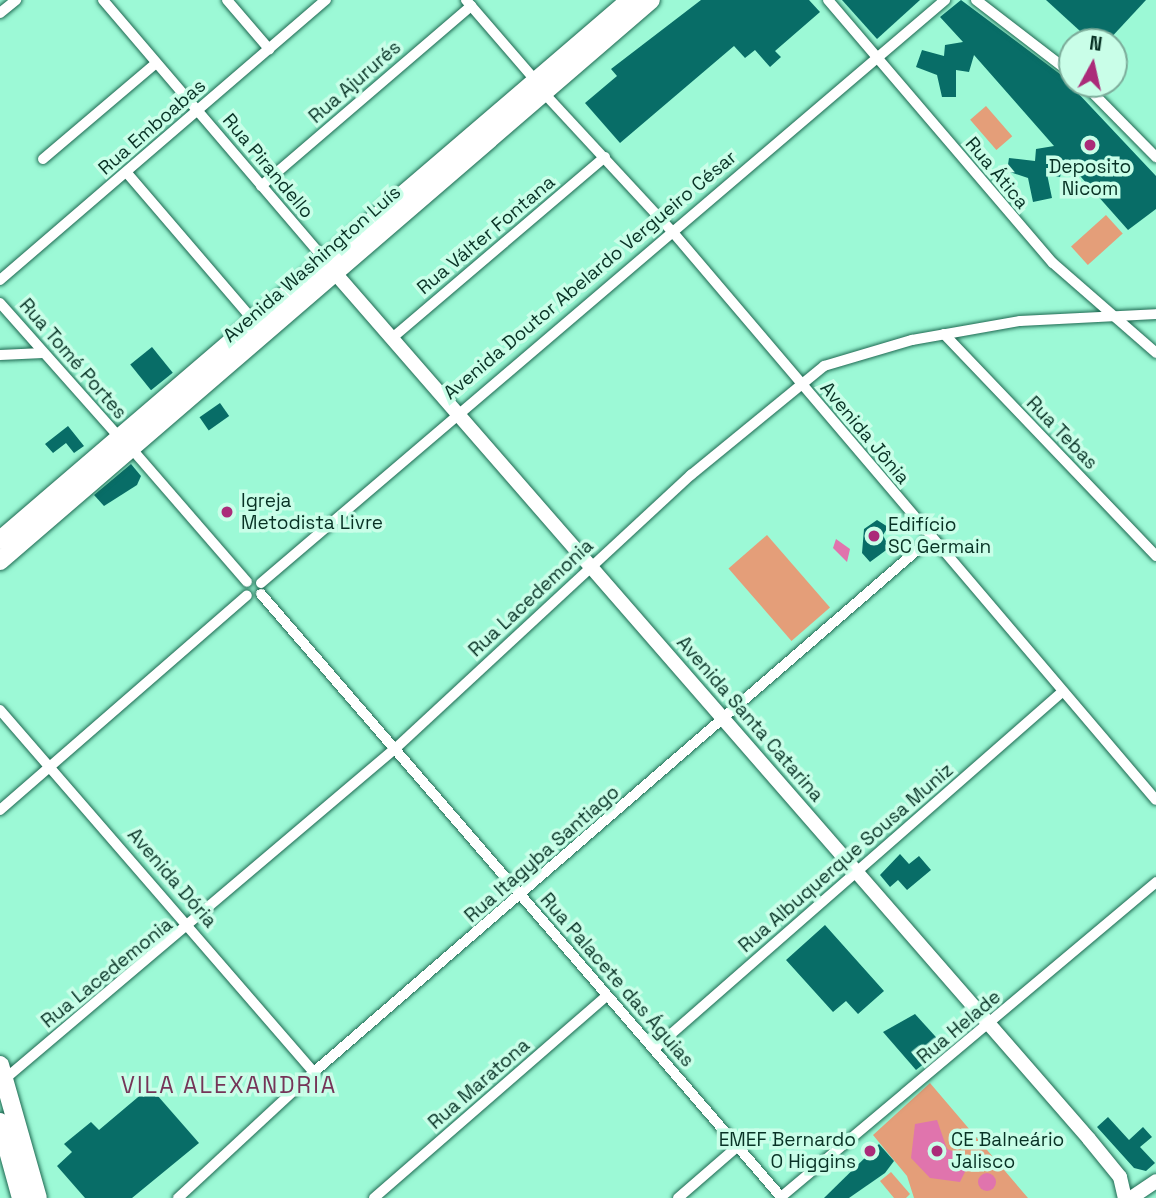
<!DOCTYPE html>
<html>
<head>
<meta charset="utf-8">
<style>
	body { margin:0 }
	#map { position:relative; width:1156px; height:1198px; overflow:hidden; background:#9cf9d6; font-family:"Space Grotesk",sans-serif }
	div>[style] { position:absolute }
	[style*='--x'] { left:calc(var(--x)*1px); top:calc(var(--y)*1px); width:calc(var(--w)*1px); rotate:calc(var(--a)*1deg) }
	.green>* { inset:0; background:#e49e79; transform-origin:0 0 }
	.water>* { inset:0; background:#e074ad }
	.round { border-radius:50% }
	.building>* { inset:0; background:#086d67; transform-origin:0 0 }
	.roads { filter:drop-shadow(0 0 2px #1e6851) drop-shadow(0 0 2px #1e6851) }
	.street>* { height:10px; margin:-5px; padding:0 5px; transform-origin:5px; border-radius:5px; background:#fff }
	.secondary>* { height:14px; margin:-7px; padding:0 7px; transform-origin:7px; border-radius:7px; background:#fff }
	.highway>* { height:18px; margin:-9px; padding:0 9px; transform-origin:9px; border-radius:9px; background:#fff }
	.dots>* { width:19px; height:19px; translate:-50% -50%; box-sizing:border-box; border:4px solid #c9fee8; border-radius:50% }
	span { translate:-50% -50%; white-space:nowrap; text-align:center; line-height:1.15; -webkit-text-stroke:7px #c9fee8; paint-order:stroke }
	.street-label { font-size:19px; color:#083225 }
	.poi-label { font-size:19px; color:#083225 }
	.left { translate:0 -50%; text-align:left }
	.right { translate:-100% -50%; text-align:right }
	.quarter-label { font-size:23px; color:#753558; letter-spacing:2px }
	.north { position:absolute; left:1058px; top:28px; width:70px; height:70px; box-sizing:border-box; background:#c9fee8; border:2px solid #7cac9a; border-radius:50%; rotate:8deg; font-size:19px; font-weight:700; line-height:28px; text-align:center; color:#083225 }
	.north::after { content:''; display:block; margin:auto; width:24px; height:32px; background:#ab2b79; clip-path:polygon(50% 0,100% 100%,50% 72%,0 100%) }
</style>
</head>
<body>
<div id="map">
	<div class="green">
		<div style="left:986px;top:106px;width:40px;height:21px;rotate:49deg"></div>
		<div style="left:1106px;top:215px;width:25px;height:47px;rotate:48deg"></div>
		<div style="left:767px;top:535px;width:96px;height:51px;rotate:49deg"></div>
		<div style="clip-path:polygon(930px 1083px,1028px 1198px,914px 1198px,907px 1176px,873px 1135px)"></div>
		<div style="clip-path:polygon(891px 1172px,910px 1194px,906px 1198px,894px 1198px,880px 1181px)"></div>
	</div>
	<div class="water">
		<div style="clip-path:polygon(836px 539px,850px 549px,847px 562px,833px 548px)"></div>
		<div style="clip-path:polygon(937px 1120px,947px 1149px,972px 1158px,960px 1182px,930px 1178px,911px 1158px,915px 1124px)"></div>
		<div class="round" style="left:978px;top:1173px;width:18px;height:18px"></div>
	</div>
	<div class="building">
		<div style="clip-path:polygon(701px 0,809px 0,820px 12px,775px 51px,781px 57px,770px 67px,755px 50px,745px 58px,734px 46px,620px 143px,585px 103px,617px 76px,611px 69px)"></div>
		<div style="clip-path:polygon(842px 0,920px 0,877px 39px)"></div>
		<div style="clip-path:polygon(961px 0,1060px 74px,1156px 176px,1156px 209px,1128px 230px,1065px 159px,1060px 177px,1047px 174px,1052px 198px,1033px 202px,1028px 178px,1007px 171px,1009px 158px,1035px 161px,1036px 149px,1054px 146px,974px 55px,969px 72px,956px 70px,956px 97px,942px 97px,937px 75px,916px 67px,922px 50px,944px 56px,945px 45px,963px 42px,940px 17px)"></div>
		<div style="clip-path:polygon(1046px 0,1146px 0,1107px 42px,1092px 42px)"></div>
		<div style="left:152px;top:347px;width:33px;height:28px;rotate:51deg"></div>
		<div style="left:220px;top:403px;width:16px;height:25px;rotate:55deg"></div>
		<div style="clip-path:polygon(68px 426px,84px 446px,74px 453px,66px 443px,53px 453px,45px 444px)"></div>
		<div style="clip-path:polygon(131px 464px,141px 476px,137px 485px,104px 506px,94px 495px)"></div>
		<div style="clip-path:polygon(877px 520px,888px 527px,883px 535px,889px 548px,870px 562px,862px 553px,864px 529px)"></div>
		<div style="clip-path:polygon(900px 854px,909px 864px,919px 856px,931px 870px,907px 890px,898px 880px,890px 887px,880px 875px)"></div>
		<div style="clip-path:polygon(825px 925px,884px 991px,858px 1014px,846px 1001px,833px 1012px,786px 960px)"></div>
		<div style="clip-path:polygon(915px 1014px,945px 1047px,916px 1070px,883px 1032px)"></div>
		<div style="clip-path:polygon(150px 1087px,199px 1143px,132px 1198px,85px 1198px,57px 1166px,72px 1152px,64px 1144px,91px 1122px,99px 1130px)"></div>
		<div style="clip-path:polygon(1108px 1117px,1129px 1140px,1143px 1127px,1152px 1137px,1140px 1147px,1155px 1163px,1146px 1171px,1134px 1168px,1097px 1127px)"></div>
		<div style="clip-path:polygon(879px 1144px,894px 1161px,885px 1173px,849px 1198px,824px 1198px)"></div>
	</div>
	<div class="roads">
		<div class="street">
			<div style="--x:103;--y:0;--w:340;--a:49.5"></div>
			<div style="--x:227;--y:0;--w:65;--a:49.4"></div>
			<div style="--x:466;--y:0;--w:106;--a:49.2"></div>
			<div style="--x:828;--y:0;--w:346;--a:49.5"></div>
			<div style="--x:1053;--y:263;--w:137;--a:41.1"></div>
			<div style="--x:976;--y:0;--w:121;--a:37.6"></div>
			<div style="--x:0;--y:13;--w:21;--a:-39"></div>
			<div style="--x:1084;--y:84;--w:103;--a:45.4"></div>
			<div style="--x:543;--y:92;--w:188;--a:47.2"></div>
			<div style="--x:671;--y:230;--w:748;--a:49.61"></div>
			<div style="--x:43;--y:159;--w:148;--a:-40.3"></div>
			<div style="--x:127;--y:173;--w:195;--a:49.4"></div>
			<div style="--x:261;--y:186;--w:277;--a:-40.6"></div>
			<div style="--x:0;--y:280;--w:430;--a:-40.7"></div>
			<div style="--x:0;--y:303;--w:181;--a:48.4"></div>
			<div style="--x:944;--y:334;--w:307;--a:46.3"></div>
			<div style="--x:391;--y:339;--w:281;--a:-40.4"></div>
			<div style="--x:0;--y:355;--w:43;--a:-2.7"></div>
			<div style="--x:131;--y:448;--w:177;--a:49.1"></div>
			<div style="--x:261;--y:583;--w:899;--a:-40.44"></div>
			<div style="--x:261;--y:594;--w:798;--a:49.22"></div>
			<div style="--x:0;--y:710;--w:479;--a:49.1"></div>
			<div style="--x:0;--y:810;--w:327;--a:-41"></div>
			<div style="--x:654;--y:1049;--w:541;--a:-41.18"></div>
			<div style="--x:6;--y:1078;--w:512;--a:-40.25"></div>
			<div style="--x:397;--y:747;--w:401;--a:-42.8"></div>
			<div style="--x:691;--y:475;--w:172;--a:-39.3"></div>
			<div style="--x:824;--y:366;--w:92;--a:-16.5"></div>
			<div style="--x:912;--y:340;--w:110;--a:-10"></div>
			<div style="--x:1020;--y:321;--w:136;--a:-2.9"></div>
			<div style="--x:781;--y:1197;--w:490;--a:-40"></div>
			<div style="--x:178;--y:1198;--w:185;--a:-42.8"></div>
			<div style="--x:314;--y:1072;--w:815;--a:-40.87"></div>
			<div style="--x:374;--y:1198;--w:308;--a:-41"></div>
			<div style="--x:678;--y:1198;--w:79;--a:-40.9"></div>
		</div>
		<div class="secondary">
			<div style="--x:335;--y:273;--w:1148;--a:48.95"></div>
			<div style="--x:1089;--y:1139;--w:49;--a:50.8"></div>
			<div style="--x:1120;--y:1177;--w:22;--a:77"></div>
			<div style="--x:1131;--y:1198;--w:30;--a:-34"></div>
		</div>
		<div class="highway">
			<div style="--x:0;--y:540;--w:830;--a:-40.6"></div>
			<div style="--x:0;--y:561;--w:859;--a:-40.75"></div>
			<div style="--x:0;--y:1065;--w:138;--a:74.1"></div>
			<div style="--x:0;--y:1122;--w:79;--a:74.6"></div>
		</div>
	</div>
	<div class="dots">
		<div style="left:1090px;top:145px;background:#ab2b79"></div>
		<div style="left:227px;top:512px;background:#ab2b79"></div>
		<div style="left:874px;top:536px;background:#ab2b79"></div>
		<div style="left:870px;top:1151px;background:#ab2b79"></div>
		<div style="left:937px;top:1151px;background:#ab2b79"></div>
	</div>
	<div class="street-label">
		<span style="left:355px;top:82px;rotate:-41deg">Rua Ajururés</span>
		<span style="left:152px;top:127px;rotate:-41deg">Rua Emboabas</span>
		<span style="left:268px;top:166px;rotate:50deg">Rua Pirandello</span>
		<span style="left:997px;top:173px;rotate:50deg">Rua Ática</span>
		<span style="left:486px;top:235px;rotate:-40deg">Rua Válter Fontana</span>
		<span style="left:312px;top:264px;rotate:-41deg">Avenida Washington Luís</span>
		<span style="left:590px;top:275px;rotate:-40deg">Avenida Doutor Abelardo Vergueiro César</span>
		<span style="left:73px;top:359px;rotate:49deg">Rua Tomé Portes</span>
		<span style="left:865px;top:433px;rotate:50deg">Avenida Jônia</span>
		<span style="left:1062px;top:433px;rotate:46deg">Rua Tebas</span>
		<span style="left:531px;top:598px;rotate:-43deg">Rua Lacedemonia</span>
		<span style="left:750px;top:719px;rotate:49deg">Avenida Santa Catarina</span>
		<span style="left:542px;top:854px;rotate:-41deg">Rua Itagyba Santiago</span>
		<span style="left:846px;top:858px;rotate:-41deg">Rua Albuquerque Sousa Muniz</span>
		<span style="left:172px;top:878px;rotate:49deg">Avenida Dória</span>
		<span style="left:107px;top:973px;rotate:-39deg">Rua Lacedemonia</span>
		<span style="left:617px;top:980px;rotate:49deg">Rua Palacete das Águias</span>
		<span style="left:959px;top:1027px;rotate:-40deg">Rua Helade</span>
		<span style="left:479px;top:1084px;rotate:-41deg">Rua Maratona</span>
	</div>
	<div class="poi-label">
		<span style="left:1090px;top:178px">Deposito<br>Nicom</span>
		<span class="left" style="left:241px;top:512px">Igreja<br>Metodista Livre</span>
		<span class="left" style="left:888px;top:536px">Edifício<br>SC Germain</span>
		<span class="right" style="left:856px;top:1151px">EMEF Bernardo<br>O Higgins</span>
		<span class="left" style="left:951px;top:1151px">CE Balneário<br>Jalisco</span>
	</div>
	<div class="quarter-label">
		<span style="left:229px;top:1085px">VILA ALEXANDRIA</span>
	</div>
	<div class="north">N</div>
</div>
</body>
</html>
